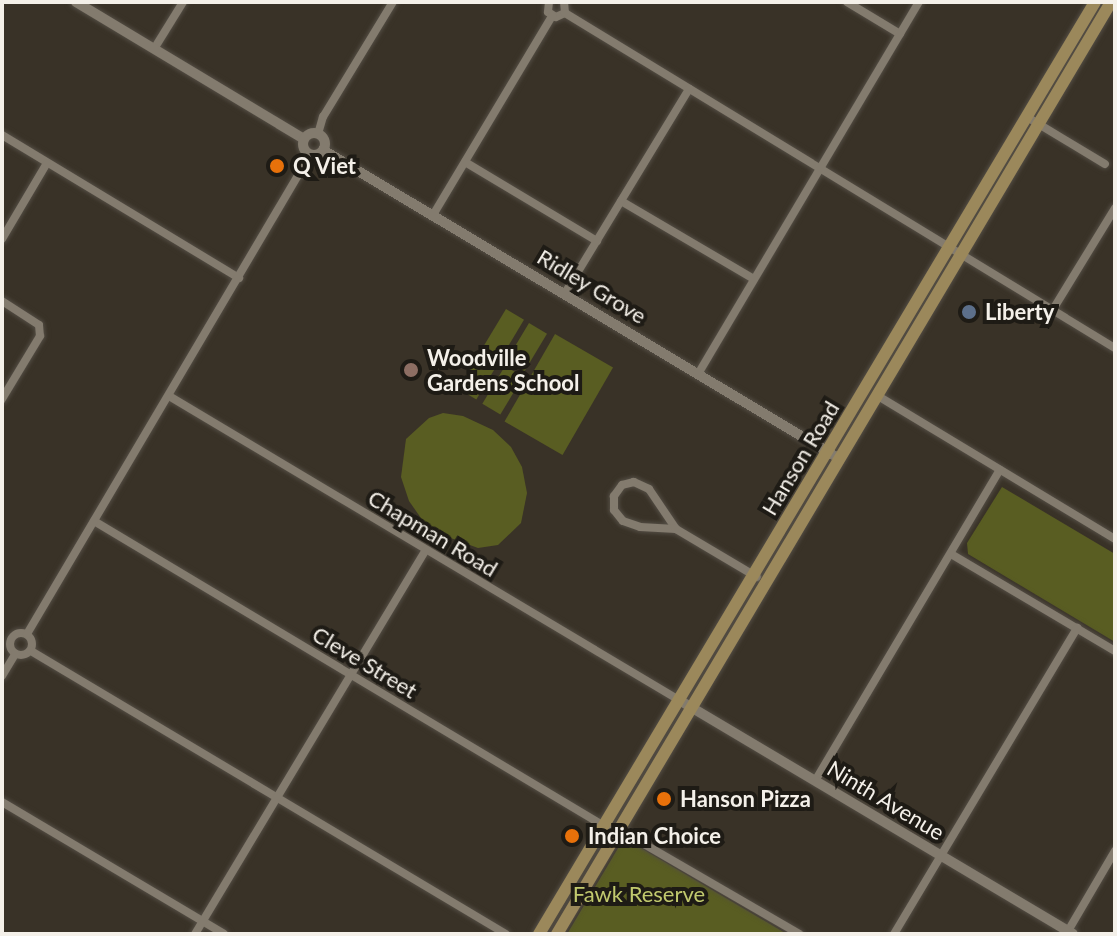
<!DOCTYPE html>
<html>
<head>
<meta charset="utf-8">
<style>
	body { margin:0 }
	#map { position:relative; width:1117px; height:936px; overflow:hidden; background:#393227; font-family:Lato,sans-serif }
	div>[style] { position:absolute }
	[style*='--x'] { left:calc(var(--x)*1px); top:calc(var(--y)*1px); width:calc(var(--w)*1px); rotate:calc(var(--a)*1deg) }
	.green>* { inset:0; background:#595d22; transform-origin:0 0 }
	.roads { filter:drop-shadow(0 0 2px #534d44) drop-shadow(0 0 2px #534d44) }
	.minor>* { height:8px; margin:-4px; padding:0 4px; transform-origin:4px; border-radius:4px; background:#837b6e }
	.minor>.ring { margin:-4px; padding:0; box-sizing:content-box; background:none; border:8px solid #837b6e; border-radius:50% }
	.tertiary>* { height:10px; margin:-5px; padding:0 5px; transform-origin:5px; border-radius:5px; background:#837b6e }
	.tertiary>.ring { margin:-5px; padding:0; box-sizing:content-box; background:none; border:10px solid #837b6e; border-radius:50% }
	.secondary>* { height:12px; margin:-6px; padding:0 6px; transform-origin:6px; border-radius:6px; background:#9b885b }
	.dots>* { width:22px; height:22px; translate:-50% -50%; box-sizing:border-box; border:4px solid #1e1b15; border-radius:50% }
	span { translate:-50% -50%; white-space:nowrap; text-align:center; line-height:1.15; -webkit-text-stroke:8px #1e1b15; paint-order:stroke }
	.poi-label { font-size:22px; color:#f4f0e9; font-weight:700 }
	.left { translate:0 -50%; text-align:left }
	.street-label { font-size:22px; color:#f4f0e9 }
	.park-label { font-size:22px; color:#c1c96e }
	.frame { position:absolute; inset:0; border:4px solid #f4f0e9; pointer-events:none }
</style>
</head>
<body>
<div id="map">
	<div class="green">
		<div style="left:506px;top:309px;width:21px;height:43px;rotate:31deg"></div>
		<div style="left:529px;top:323px;width:21px;height:44px;rotate:31deg"></div>
		<div style="left:555px;top:334px;width:67px;height:101px;rotate:30deg"></div>
		<div style="left:481px;top:351px;width:21px;height:44px;rotate:31deg"></div>
		<div style="left:505px;top:366px;width:21px;height:44px;rotate:31deg"></div>
		<div style="clip-path:polygon(443px 413px,463px 416px,493px 430px,511px 447px,522px 467px,527px 493px,521px 523px,498px 545px,478px 548px,448px 537px,423px 521px,409px 501px,401px 477px,406px 439px,429px 418px)"></div>
		<div style="clip-path:polygon(1002px 487px,1115px 554px,1115px 642px,968px 554px,967px 543px)"></div>
		<div style="clip-path:polygon(624px 838px,787px 934px,567px 934px)"></div>
	</div>
	<div class="roads">
		<div class="minor">
			<div style="--x:549;--y:2;--w:10;--a:96"></div>
			<div style="--x:548;--y:12;--w:9;--a:32"></div>
			<div style="--x:556;--y:17;--w:10;--a:-24"></div>
			<div style="--x:565;--y:13;--w:11;--a:-95"></div>
			<div style="--x:847;--y:2;--w:62;--a:31.1"></div>
			<div style="--x:565;--y:13;--w:644;--a:31.35"></div>
			<div style="--x:154;--y:49;--w:55;--a:-58.3"></div>
			<div style="--x:1027;--y:117;--w:91;--a:31.1"></div>
			<div style="--x:318;--y:134;--w:18;--a:-74"></div>
			<div style="--x:323;--y:117;--w:135;--a:-58.7"></div>
			<div style="--x:2;--y:135;--w:277;--a:31.1"></div>
			<div style="--x:465;--y:162;--w:154;--a:30.9"></div>
			<div style="--x:621;--y:201;--w:154;--a:30.4"></div>
			<div style="--x:433;--y:215;--w:232;--a:-59.1"></div>
			<div style="--x:2;--y:239;--w:88;--a:-59.4"></div>
			<div style="--x:565;--y:293;--w:239;--a:-58.7"></div>
			<div style="--x:2;--y:301;--w:44;--a:33"></div>
			<div style="--x:39;--y:325;--w:11;--a:85"></div>
			<div style="--x:40;--y:336;--w:74;--a:121.1"></div>
			<div style="--x:1052;--y:311;--w:121;--a:-58.5"></div>
			<div style="--x:698;--y:374;--w:433;--a:-59.3"></div>
			<div style="--x:169;--y:396;--w:594;--a:30.8"></div>
			<div style="--x:878;--y:396;--w:277;--a:31.1"></div>
			<div style="--x:94;--y:521;--w:594;--a:30.88"></div>
			<div style="--x:604;--y:826;--w:22;--a:18"></div>
			<div style="--x:625;--y:833;--w:201;--a:30.1"></div>
			<div style="--x:676;--y:529;--w:48;--a:-124"></div>
			<div style="--x:649;--y:489;--w:17;--a:-155"></div>
			<div style="--x:634;--y:482;--w:12;--a:166"></div>
			<div style="--x:622;--y:485;--w:14;--a:126"></div>
			<div style="--x:614;--y:496;--w:14;--a:90"></div>
			<div style="--x:614;--y:510;--w:14;--a:51"></div>
			<div style="--x:623;--y:521;--w:18;--a:19"></div>
			<div style="--x:640;--y:527;--w:36;--a:3"></div>
			<div style="--x:676;--y:529;--w:94;--a:30.7"></div>
			<div style="--x:951;--y:554;--w:191;--a:30.6"></div>
			<div class="ring" style="left:10px;top:633px;width:14px;height:14px"></div>
			<div style="--x:27;--y:634;--w:556;--a:-59.42"></div>
			<div style="--x:31;--y:651;--w:553;--a:30.79"></div>
			<div style="--x:2;--y:676;--w:26;--a:-59"></div>
			<div style="--x:815;--y:781;--w:362;--a:-59.3"></div>
			<div style="--x:2;--y:802;--w:258;--a:30.7"></div>
			<div style="--x:1068;--y:931;--w:93;--a:-59.6"></div>
			<div style="--x:195;--y:934;--w:448;--a:-59"></div>
			<div style="--x:894;--y:934;--w:357;--a:-59.1"></div>
		</div>
		<div class="tertiary">
			<div style="--x:76;--y:2;--w:266;--a:31"></div>
			<div class="ring" style="left:303px;top:133px;width:12px;height:12px"></div>
			<div style="--x:323;--y:150;--w:594;--a:30.88"></div>
			<div style="--x:679;--y:700;--w:458;--a:30.7"></div>
		</div>
		<div class="secondary">
			<div style="--x:539;--y:934;--w:1085;--a:-59.18"></div>
			<div style="--x:557;--y:934;--w:1084;--a:-59.27"></div>
		</div>
	</div>
	<div class="dots">
		<div style="left:277px;top:166px;background:#e8710a"></div>
		<div style="left:969px;top:312px;background:#5c6f8a"></div>
		<div style="left:411px;top:370px;background:#8d6e63"></div>
		<div style="left:664px;top:799px;background:#e8710a"></div>
		<div style="left:572px;top:836px;background:#e8710a"></div>
	</div>
	<div class="poi-label">
		<span class="left" style="left:293px;top:166px">Q Viet</span>
		<span class="left" style="left:985px;top:312px">Liberty</span>
		<span class="left" style="left:427px;top:370px">Woodville<br>Gardens School</span>
		<span class="left" style="left:680px;top:799px">Hanson Pizza</span>
		<span class="left" style="left:588px;top:836px">Indian Choice</span>
	</div>
	<div class="street-label">
		<span style="left:592px;top:286px;rotate:31deg">Ridley Grove</span>
		<span style="left:800px;top:458px;rotate:-59deg">Hanson Road</span>
		<span style="left:433px;top:533px;rotate:31deg">Chapman Road</span>
		<span style="left:365px;top:662px;rotate:31deg">Cleve Street</span>
		<span style="left:886px;top:800px;rotate:31deg">Ninth Avenue</span>
	</div>
	<div class="park-label">
		<span style="left:639px;top:894px">Fawk Reserve</span>
	</div>
	<div class="frame"></div>
</div>
</body>
</html>
